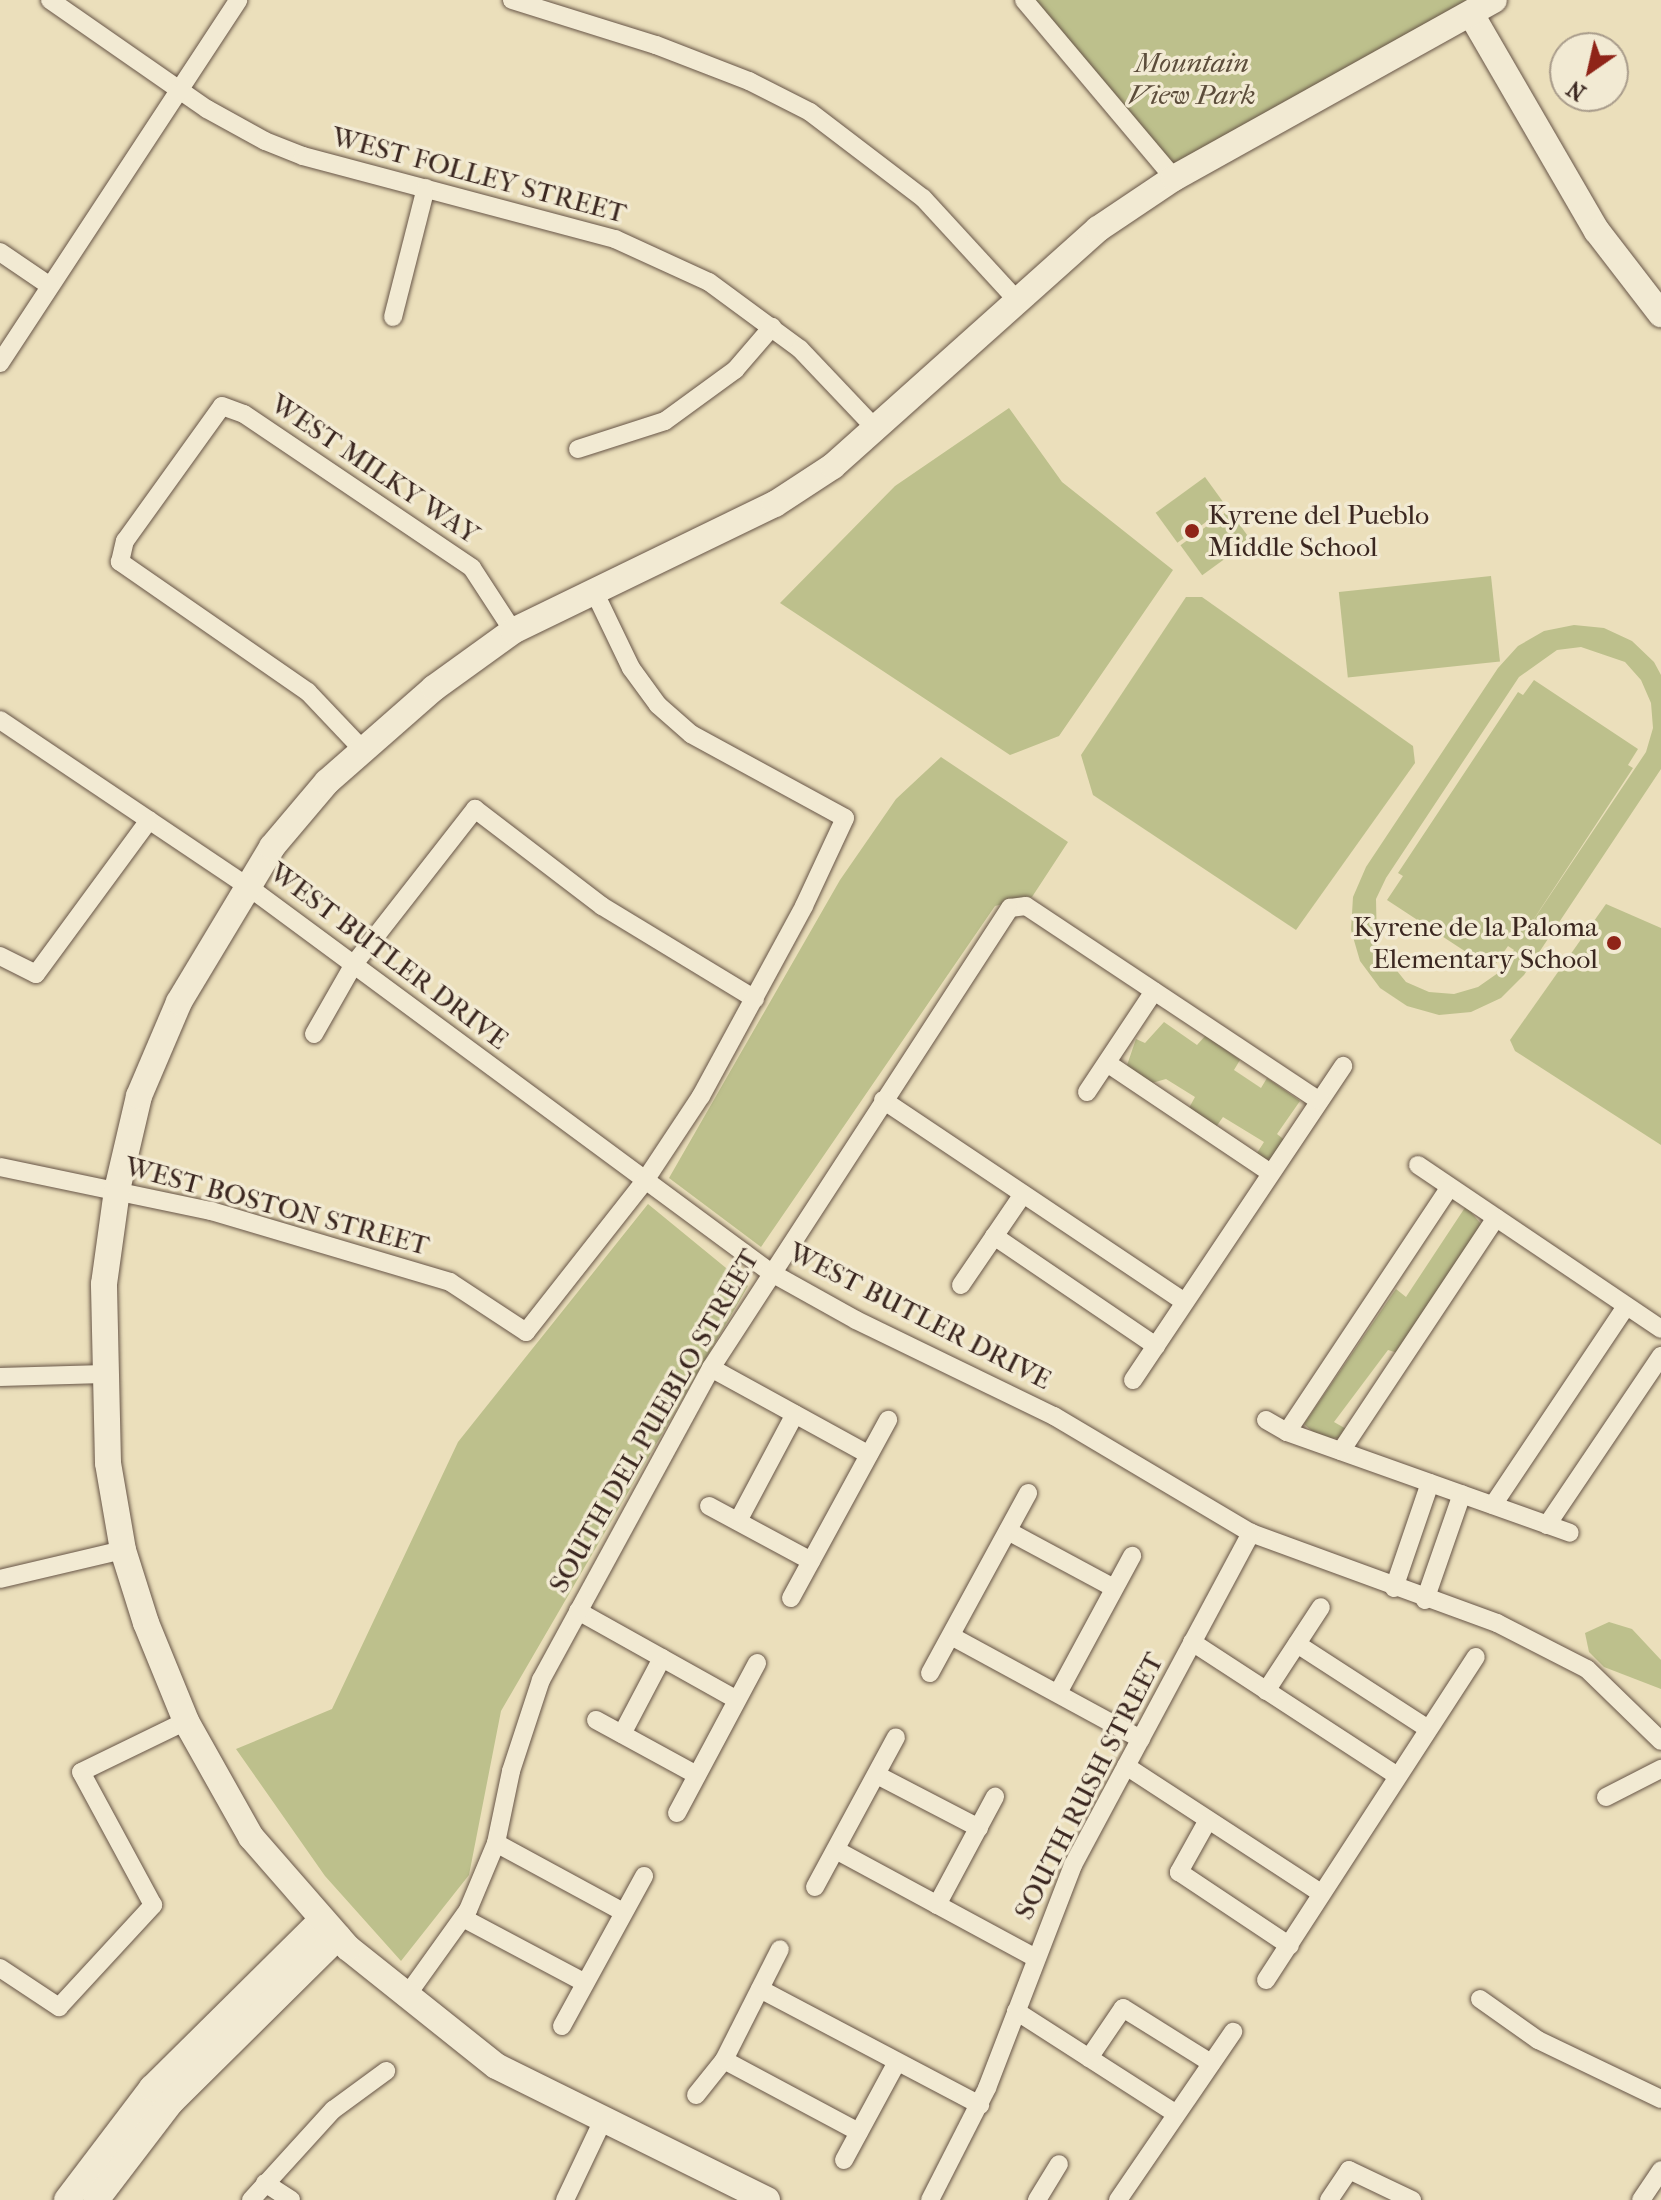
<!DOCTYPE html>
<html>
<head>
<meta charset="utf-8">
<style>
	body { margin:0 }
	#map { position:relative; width:1661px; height:2200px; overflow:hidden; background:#ebdfbb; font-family:"IM FELL French Canon",serif }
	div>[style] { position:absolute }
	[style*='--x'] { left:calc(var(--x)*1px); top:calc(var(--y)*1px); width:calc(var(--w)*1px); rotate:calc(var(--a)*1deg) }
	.green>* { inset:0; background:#bdc08c; transform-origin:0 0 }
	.roads { filter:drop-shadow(0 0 2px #675547) drop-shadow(0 0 2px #675547) }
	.street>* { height:18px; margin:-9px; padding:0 9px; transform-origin:9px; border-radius:9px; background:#f2ead3 }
	.secondary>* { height:26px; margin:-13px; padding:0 13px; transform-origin:13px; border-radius:13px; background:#f2ead3 }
	.dots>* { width:22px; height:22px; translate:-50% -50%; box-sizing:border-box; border:4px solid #f2ead3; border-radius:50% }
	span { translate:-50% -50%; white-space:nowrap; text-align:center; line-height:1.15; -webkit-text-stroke:7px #f2ead3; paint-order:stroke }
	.park-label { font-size:28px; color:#5c4d3b; font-style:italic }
	.street-label { font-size:28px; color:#3b2720 }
	.poi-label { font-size:28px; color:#3b2720 }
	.left { translate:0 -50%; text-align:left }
	.right { translate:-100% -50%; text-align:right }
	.north { position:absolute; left:1549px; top:32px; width:80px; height:80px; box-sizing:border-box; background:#f2ead3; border:2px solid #a99c8b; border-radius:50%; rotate:214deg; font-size:22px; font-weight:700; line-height:32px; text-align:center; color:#3b2720 }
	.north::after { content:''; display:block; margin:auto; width:28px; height:36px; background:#8f2418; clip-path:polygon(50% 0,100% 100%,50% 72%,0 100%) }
</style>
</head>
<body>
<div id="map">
	<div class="green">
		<div style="clip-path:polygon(1024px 0,1494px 0,1174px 178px)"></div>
		<div style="clip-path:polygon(1009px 408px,1062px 482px,1173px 570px,1059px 736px,1010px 755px,780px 603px,895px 486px)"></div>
		<div style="left:1205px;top:477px;width:37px;height:61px;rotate:54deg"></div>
		<div style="left:1229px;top:510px;width:37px;height:60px;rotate:54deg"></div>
		<div style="left:1491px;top:576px;width:86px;height:153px;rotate:84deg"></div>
		<div style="clip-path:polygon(1186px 597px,1202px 597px,1413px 746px,1415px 763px,1296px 930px,1093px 795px,1081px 755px)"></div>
		<div style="clip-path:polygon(evenodd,1574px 625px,1604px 628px,1632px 641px,1654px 662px,1661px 675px,1661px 769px,1524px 975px,1501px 998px,1471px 1012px,1439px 1015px,1407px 1006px,1380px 988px,1360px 961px,1351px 930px,1353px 897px,1366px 867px,1498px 668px,1518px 646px,1544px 631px,1574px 625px,1581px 647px,1625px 662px,1641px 680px,1651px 703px,1653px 728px,1646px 752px,1522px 937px,1633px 768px,1628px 765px,1638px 749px,1534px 680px,1523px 695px,1518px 692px,1398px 873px,1403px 876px,1387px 900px,1492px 969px,1508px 946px,1514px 950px,1498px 973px,1478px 987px,1454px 994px,1429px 992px,1406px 982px,1377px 946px,1376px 899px,1386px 878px,1519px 677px,1557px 650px,1581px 647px)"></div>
		<div style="clip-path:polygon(941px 757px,1068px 842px,1032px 897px,995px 906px,761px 1247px,669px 1178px,840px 880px,896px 799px)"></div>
		<div style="clip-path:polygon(1606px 904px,1661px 928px,1661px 1145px,1515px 1051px,1510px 1040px)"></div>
		<div style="clip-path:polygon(1164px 1022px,1197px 1045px,1206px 1035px,1240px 1060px,1234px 1070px,1261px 1088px,1267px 1078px,1300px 1101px,1277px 1134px,1287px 1142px,1277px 1157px,1262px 1160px,1257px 1153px,1264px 1142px,1223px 1117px,1216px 1127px,1189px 1108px,1195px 1097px,1166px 1079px,1152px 1083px,1126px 1068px,1136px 1039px,1145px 1043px)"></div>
		<div style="clip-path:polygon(648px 1204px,748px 1286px,501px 1711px,469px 1875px,401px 1961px,325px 1876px,236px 1749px,332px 1709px,458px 1442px)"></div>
		<div style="clip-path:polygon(1466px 1206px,1485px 1229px,1398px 1353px,1388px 1350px,1334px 1422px,1348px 1430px,1339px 1438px,1321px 1439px,1304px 1424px,1396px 1289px,1406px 1297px)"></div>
		<div style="clip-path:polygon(1609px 1622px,1632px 1629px,1661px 1660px,1661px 1689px,1604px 1667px,1589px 1652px,1585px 1633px)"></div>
	</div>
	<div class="roads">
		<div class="street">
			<div style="--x:50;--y:0;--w:191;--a:34.8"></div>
			<div style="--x:207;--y:109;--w:66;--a:28.9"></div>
			<div style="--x:265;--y:141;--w:41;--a:21.5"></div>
			<div style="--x:303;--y:156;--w:323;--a:14.9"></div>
			<div style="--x:615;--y:239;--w:103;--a:24.6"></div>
			<div style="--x:709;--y:282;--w:113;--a:36.4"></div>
			<div style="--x:800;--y:349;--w:109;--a:46.5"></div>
			<div style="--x:512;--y:0;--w:151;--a:17.4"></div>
			<div style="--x:656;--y:45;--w:100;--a:21.2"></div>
			<div style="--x:749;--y:81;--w:68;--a:26.9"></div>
			<div style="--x:810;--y:112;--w:142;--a:37.3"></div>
			<div style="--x:923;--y:198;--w:137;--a:47.4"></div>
			<div style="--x:1024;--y:0;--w:233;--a:49.9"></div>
			<div style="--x:0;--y:252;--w:60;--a:34.2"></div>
			<div style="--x:393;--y:317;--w:133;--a:-75.7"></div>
			<div style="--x:0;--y:363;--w:434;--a:-56.7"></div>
			<div style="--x:578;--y:449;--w:91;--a:-17.8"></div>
			<div style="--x:665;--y:421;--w:87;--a:-36.1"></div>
			<div style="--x:735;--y:370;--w:57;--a:-49.3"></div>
			<div style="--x:0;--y:720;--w:296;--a:33.9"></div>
			<div style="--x:246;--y:885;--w:651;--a:36.45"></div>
			<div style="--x:770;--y:1272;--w:98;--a:29.2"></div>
			<div style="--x:856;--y:1320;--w:220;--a:25.9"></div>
			<div style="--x:1054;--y:1416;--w:229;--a:30.7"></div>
			<div style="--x:1251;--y:1533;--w:262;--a:20.1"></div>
			<div style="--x:1497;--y:1623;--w:101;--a:27.1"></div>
			<div style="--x:1587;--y:1669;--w:103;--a:44.2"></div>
			<div style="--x:362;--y:749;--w:79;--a:-133.5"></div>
			<div style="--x:308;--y:692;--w:229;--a:-145.3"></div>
			<div style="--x:120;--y:562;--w:22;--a:-77"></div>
			<div style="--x:125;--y:541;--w:166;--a:-54.3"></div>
			<div style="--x:222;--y:406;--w:23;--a:20"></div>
			<div style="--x:244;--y:414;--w:275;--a:34"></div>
			<div style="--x:472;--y:568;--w:75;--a:56.9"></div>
			<div style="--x:0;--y:956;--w:40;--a:26.6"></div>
			<div style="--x:36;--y:974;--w:191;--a:-53.7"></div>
			<div style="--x:314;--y:1034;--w:81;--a:-60.3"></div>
			<div style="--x:354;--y:964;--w:197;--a:-52"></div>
			<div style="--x:475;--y:809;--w:160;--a:37.4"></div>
			<div style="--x:602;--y:906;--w:179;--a:31.3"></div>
			<div style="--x:1107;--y:1063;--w:197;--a:33.9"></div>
			<div style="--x:1087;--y:1092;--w:121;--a:-56.4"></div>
			<div style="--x:883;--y:1100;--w:363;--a:33.8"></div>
			<div style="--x:1418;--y:1165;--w:293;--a:34"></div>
			<div style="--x:0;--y:1167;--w:216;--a:11.8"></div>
			<div style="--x:211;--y:1211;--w:249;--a:16.5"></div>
			<div style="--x:450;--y:1282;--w:91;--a:33.3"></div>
			<div style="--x:526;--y:1332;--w:191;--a:-51.8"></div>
			<div style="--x:644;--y:1182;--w:103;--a:-56.5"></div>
			<div style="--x:701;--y:1096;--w:216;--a:-61.5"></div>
			<div style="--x:804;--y:906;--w:97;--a:-65"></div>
			<div style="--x:845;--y:818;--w:175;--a:-151.4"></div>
			<div style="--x:691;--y:734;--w:44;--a:-138.7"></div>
			<div style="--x:658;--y:705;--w:46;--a:-126.1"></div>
			<div style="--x:631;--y:668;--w:85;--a:-115.7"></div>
			<div style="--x:994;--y:1236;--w:196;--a:34.2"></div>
			<div style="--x:961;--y:1285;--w:110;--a:-55.7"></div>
			<div style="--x:711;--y:1368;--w:180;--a:28.8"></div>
			<div style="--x:0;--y:1377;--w:104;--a:-1.7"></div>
			<div style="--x:1133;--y:1380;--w:378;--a:-56.2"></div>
			<div style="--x:1266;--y:1420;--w:24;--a:30"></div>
			<div style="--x:1287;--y:1432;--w:300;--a:19.6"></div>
			<div style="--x:1287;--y:1432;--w:294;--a:-56.4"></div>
			<div style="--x:1341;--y:1451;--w:280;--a:-56.4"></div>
			<div style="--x:1493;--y:1505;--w:239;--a:-56.2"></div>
			<div style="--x:709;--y:1506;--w:116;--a:28.3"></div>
			<div style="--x:738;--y:1521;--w:121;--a:-62"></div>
			<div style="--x:1547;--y:1525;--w:204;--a:-56"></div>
			<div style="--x:1008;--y:1531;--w:120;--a:28.3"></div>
			<div style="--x:0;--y:1579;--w:126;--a:-13.3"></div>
			<div style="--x:1394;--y:1588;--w:111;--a:-71.1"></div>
			<div style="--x:791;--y:1598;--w:203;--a:-61.4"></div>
			<div style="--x:1425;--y:1600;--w:112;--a:-70.8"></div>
			<div style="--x:578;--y:1611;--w:182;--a:29.2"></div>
			<div style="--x:951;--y:1636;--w:216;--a:28.5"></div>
			<div style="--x:1192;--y:1642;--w:244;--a:33.1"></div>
			<div style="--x:1297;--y:1644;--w:155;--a:32.9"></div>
			<div style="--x:930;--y:1673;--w:205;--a:-61.4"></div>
			<div style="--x:1266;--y:1691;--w:100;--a:-56.8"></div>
			<div style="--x:1058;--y:1693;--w:156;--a:-61.6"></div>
			<div style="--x:596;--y:1720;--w:115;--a:28.6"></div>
			<div style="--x:622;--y:1734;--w:86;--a:-62.2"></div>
			<div style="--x:1126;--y:1766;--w:230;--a:33.1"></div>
			<div style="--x:877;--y:1775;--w:115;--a:27.5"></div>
			<div style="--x:1606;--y:1797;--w:62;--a:-27"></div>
			<div style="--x:677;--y:1813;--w:170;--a:-61.9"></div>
			<div style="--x:1208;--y:1820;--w:60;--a:119.1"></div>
			<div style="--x:1179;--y:1872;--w:133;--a:33.7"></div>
			<div style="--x:496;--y:1843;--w:145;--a:28.5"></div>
			<div style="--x:836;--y:1850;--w:227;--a:28.4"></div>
			<div style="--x:815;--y:1887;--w:170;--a:-61.6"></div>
			<div style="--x:937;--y:1905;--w:123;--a:-61.8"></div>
			<div style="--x:463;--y:1918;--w:138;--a:28"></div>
			<div style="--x:0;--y:1968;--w:71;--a:33.5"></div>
			<div style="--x:59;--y:2007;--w:139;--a:-47.3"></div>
			<div style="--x:153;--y:1905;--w:151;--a:-118.4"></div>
			<div style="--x:81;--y:1772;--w:117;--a:-25.9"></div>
			<div style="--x:1266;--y:1980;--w:385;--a:-57"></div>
			<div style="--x:760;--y:1989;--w:249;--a:27.8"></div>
			<div style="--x:405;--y:1998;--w:108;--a:-54.4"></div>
			<div style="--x:468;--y:1910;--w:73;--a:-67.3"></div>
			<div style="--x:496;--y:1843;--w:74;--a:-78.2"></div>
			<div style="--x:511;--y:1771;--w:96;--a:-71.8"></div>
			<div style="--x:541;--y:1680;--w:355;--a:-61.4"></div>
			<div style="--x:711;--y:1368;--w:549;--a:-56.98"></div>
			<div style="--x:1010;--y:908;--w:16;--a:-7"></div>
			<div style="--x:1026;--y:906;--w:352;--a:33.6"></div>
			<div style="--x:1480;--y:1999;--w:71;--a:35.3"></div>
			<div style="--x:1538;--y:2040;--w:136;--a:25.6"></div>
			<div style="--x:1016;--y:2011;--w:189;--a:32.7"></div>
			<div style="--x:562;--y:2026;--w:171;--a:-61.3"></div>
			<div style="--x:1089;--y:2058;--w:60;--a:-55.8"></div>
			<div style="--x:1123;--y:2008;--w:104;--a:32"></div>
			<div style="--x:724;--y:2060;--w:153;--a:28.1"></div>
			<div style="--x:696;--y:2095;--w:45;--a:-51.3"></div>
			<div style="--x:724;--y:2060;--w:124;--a:-63.2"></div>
			<div style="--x:844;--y:2160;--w:111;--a:-61.6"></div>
			<div style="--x:265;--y:2183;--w:31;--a:33"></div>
			<div style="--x:251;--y:2200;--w:122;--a:-47.7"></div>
			<div style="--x:333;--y:2110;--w:66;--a:-36.3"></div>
			<div style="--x:565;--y:2200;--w:86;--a:-64.6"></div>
			<div style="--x:930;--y:2200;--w:126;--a:-63"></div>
			<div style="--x:987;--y:2088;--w:239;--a:-68.9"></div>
			<div style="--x:1073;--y:1865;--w:377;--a:-61.8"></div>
			<div style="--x:1037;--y:2200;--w:42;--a:-58.6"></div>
			<div style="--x:1118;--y:2200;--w:204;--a:-55.6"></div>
			<div style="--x:1329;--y:2200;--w:36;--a:-56"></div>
			<div style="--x:1349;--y:2170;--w:70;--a:25.5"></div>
			<div style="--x:1641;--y:2200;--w:36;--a:-56"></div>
		</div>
		<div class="secondary">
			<div style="--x:1471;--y:14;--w:251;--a:59.9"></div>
			<div style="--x:1597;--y:231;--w:105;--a:52.4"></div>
			<div style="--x:67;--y:2200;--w:141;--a:-52.8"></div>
			<div style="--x:152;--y:2088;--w:239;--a:-44.7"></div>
			<div style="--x:96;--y:2200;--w:123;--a:-52.6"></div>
			<div style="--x:171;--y:2102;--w:235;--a:-44.7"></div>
			<div style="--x:767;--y:2200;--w:302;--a:-153.7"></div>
			<div style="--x:496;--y:2066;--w:189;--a:-141.4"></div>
			<div style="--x:348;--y:1948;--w:147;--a:-131.1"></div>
			<div style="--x:251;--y:1837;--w:133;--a:-119.3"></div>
			<div style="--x:186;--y:1721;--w:106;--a:-112.2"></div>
			<div style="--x:146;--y:1623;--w:77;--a:-107.5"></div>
			<div style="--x:123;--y:1550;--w:88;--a:-99.8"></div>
			<div style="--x:108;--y:1463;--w:179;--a:-91.3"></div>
			<div style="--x:104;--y:1284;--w:95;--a:-82.1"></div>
			<div style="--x:117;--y:1190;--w:97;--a:-76.8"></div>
			<div style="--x:139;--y:1096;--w:102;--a:-66.9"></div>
			<div style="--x:179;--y:1002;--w:181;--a:-59"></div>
			<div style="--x:272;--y:847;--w:85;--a:-49.8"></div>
			<div style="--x:327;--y:782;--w:142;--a:-41.3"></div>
			<div style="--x:434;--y:688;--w:97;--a:-35.8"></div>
			<div style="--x:513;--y:631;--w:291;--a:-25.9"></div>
			<div style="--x:775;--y:504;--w:69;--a:-33.2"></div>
			<div style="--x:833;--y:466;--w:356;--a:-41.8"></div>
			<div style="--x:1098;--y:229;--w:92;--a:-33.9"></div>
			<div style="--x:1174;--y:178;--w:366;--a:-29.1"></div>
		</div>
	</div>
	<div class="dots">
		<div style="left:1192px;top:531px;background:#8f2418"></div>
		<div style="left:1614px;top:943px;background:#8f2418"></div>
	</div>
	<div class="park-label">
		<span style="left:1192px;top:79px">Mountain<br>View Park</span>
	</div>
	<div class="street-label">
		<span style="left:479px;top:175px;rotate:15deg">WEST FOLLEY STREET</span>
		<span style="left:375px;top:469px;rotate:34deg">WEST MILKY WAY</span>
		<span style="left:389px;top:956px;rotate:37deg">WEST BUTLER DRIVE</span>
		<span style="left:277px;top:1206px;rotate:15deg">WEST BOSTON STREET</span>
		<span style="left:920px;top:1316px;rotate:27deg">WEST BUTLER DRIVE</span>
		<span style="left:654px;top:1421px;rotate:-60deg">SOUTH DEL PUEBLO STREET</span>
		<span style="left:1089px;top:1786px;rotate:-63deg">SOUTH RUSH STREET</span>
	</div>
	<div class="poi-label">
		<span class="left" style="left:1208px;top:531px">Kyrene del Pueblo<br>Middle School</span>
		<span class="right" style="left:1598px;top:943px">Kyrene de la Paloma<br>Elementary School</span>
	</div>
	<div class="north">N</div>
</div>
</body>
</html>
